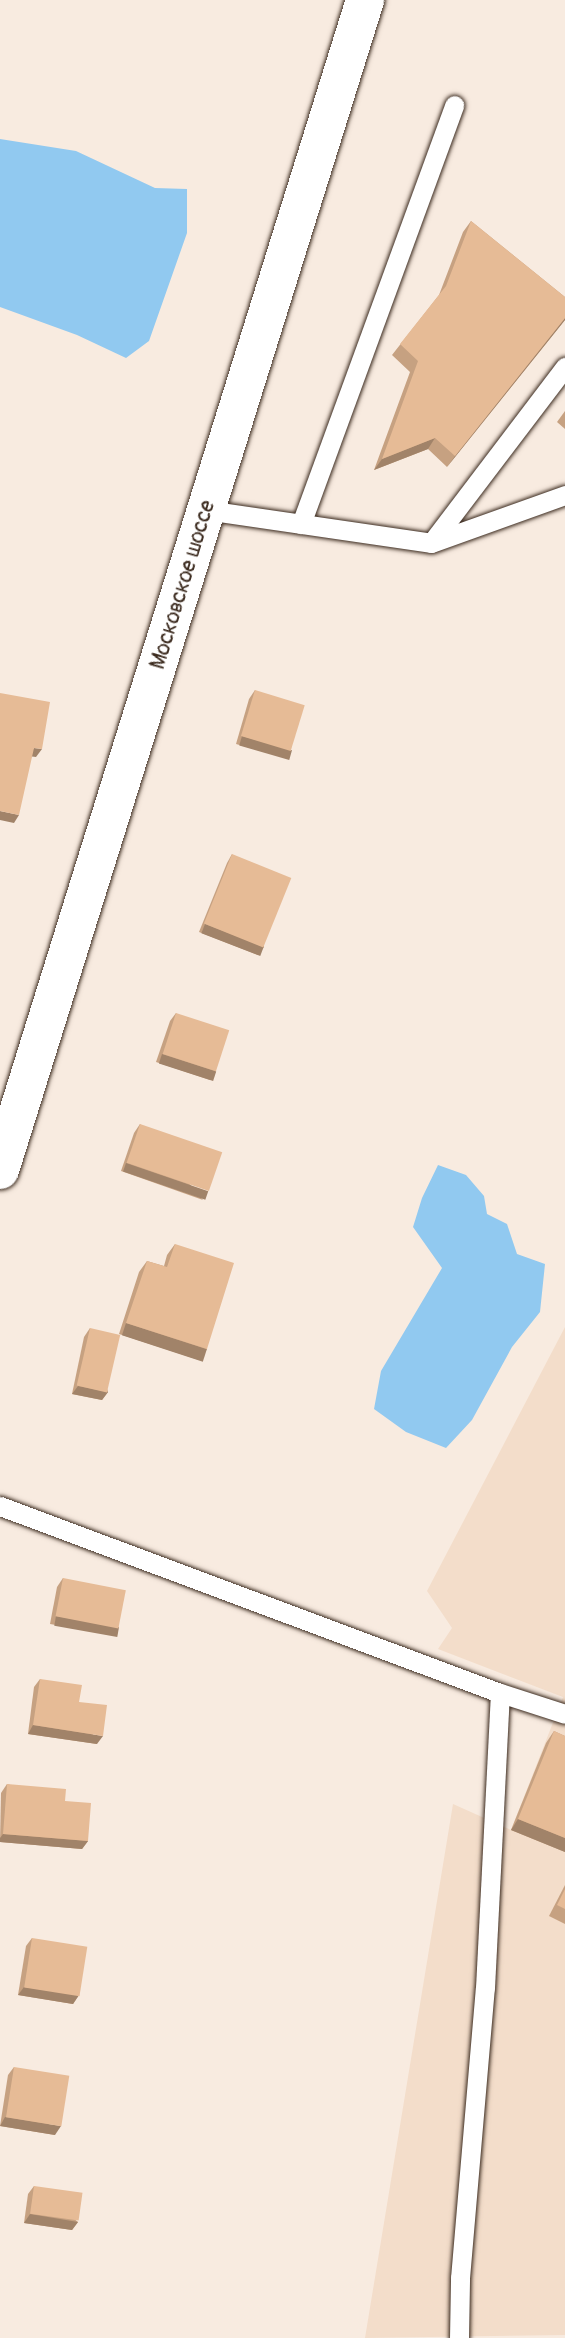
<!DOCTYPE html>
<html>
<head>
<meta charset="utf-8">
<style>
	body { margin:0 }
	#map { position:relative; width:565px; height:2338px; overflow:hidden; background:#f8ebe0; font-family:Pangolin,sans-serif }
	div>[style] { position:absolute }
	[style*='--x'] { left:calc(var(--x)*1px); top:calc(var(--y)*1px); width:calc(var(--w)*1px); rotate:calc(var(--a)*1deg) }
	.built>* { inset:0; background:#f3ddca }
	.water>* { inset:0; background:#91c9f0 }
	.roads { filter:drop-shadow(0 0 2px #3b2a1e) drop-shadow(0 0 2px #3b2a1e) }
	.lane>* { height:19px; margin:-9.5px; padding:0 9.5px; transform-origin:9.5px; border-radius:9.5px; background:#fff }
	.primary>* { height:38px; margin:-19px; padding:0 19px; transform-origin:19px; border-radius:19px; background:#fff }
	.wall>* { inset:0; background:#c6a181 }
	.shaded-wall>* { inset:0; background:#a18369; transform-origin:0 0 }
	.building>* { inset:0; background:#e6bb96; transform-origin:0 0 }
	span { translate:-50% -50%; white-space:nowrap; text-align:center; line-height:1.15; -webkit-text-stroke:5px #fff; paint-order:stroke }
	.street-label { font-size:21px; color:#3b2a1e }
</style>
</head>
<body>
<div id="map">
	<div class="built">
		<div style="clip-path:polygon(565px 1327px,565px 2335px,365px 2338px,453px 1804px,511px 1830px,563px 1697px,438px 1649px,452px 1628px,427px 1591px)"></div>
	</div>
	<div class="water">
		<div style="clip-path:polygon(0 139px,76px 151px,155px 188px,187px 189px,187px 233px,149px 341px,126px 358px,77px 335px,0 307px)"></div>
		<div style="clip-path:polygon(438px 1165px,466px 1175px,484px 1196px,487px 1214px,507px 1224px,517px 1254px,545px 1264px,540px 1312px,512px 1347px,472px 1420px,446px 1448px,406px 1432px,374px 1409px,381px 1371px,442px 1268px,413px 1227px,422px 1198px)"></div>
	</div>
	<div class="roads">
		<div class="lane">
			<div style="--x:206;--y:510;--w:227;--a:8.3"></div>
			<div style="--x:431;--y:543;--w:142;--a:-19.7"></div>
			<div style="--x:301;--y:524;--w:446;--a:-69.9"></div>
			<div style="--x:432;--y:542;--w:220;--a:-52.8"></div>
			<div style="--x:0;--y:1506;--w:534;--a:20.51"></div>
			<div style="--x:500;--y:1693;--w:68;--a:17.9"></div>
			<div style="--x:459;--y:2338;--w:60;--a:-89"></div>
			<div style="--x:460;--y:2278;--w:291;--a:-85.1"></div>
			<div style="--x:485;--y:1988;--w:295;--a:-87.1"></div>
		</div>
		<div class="primary">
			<div style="--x:0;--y:1170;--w:1226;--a:-72.67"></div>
		</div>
	</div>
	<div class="wall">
		<div style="clip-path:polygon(471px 221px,565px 297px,565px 320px,447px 467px,428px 449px,374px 470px,410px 372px,392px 355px,439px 295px,463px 232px)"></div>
		<div style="clip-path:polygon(565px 411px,565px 429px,557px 422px)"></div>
		<div style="clip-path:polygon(255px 690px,286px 758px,236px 744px,249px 699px)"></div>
		<div style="clip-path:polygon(232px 854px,264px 947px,258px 955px,199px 932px,227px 863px)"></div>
		<div style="clip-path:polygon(176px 1013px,216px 1072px,210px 1080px,156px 1062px,170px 1021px)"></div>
		<div style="clip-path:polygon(140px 1124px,203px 1200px,121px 1171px,134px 1133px)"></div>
		<div style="clip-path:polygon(175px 1244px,207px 1349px,199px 1360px,119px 1334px,139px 1272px,147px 1261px,164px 1266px,167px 1255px)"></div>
		<div style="clip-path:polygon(90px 1328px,108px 1392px,102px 1400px,72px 1394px,84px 1337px)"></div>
		<div style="clip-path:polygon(63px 1578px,114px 1635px,50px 1624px,57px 1587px)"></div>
		<div style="clip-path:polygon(40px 1679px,79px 1702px,97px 1744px,28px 1734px,34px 1687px)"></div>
		<div style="clip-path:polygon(554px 1731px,565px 1736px,565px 1852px,511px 1830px,546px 1743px)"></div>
		<div style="clip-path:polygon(7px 1784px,65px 1801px,88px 1841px,82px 1849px,0 1842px,1px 1793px)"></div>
		<div style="clip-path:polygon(565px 1885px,565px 1924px,549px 1916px)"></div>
		<div style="clip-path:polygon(32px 1938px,79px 1995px,73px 2004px,18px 1995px,26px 1946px)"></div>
		<div style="clip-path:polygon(14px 2067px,55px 2135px,0 2126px,8px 2075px)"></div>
		<div style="clip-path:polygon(34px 2186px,78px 2222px,72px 2230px,24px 2223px,28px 2194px)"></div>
	</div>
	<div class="shaded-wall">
		<div style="clip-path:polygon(565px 318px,565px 320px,447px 467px,455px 456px)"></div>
		<div style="clip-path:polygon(435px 438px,428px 449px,374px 470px,382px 459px)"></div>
		<div style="left:242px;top:736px;width:52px;height:10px;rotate:16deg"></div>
		<div style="clip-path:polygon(34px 748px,42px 749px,36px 757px,28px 756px)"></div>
		<div style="clip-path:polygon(0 811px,19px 815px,14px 823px,0 820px)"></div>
		<div style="left:205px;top:924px;width:63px;height:10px;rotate:21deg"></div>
		<div style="left:162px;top:1054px;width:57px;height:10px;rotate:18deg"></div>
		<div style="left:126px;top:1163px;width:87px;height:9px;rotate:19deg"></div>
		<div style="left:126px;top:1323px;width:85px;height:13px;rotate:18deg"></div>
		<div style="clip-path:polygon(78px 1386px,108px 1392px,102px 1400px,72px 1394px)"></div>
		<div style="left:56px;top:1616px;width:64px;height:10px;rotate:10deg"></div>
		<div style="clip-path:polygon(33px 1725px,103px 1736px,97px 1744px,28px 1734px)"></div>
		<div style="clip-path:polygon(518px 1819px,565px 1838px,565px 1852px,511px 1830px)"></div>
		<div style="clip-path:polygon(3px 1834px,88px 1841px,82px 1849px,0 1842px,0 1838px)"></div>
		<div style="clip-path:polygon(24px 1987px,79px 1995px,73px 2004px,18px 1995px)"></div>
		<div style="clip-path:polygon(5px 2117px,61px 2126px,55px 2135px,0 2126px)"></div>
		<div style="clip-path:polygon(30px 2214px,78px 2222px,72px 2230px,24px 2223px)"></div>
	</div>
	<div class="building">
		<div style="clip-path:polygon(471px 221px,565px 297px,565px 318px,455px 456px,435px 438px,382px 459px,418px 361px,400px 344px,446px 286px)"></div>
		<div style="left:255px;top:690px;width:52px;height:48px;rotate:17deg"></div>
		<div style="clip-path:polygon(0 693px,50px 702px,42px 749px,34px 748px,19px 815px,0 811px)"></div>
		<div style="left:232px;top:854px;width:64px;height:75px;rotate:22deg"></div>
		<div style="left:176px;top:1013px;width:56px;height:43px;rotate:18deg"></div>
		<div style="left:140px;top:1124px;width:87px;height:41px;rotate:19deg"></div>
		<div style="clip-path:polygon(175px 1244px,234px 1263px,207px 1349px,126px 1323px,147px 1261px,167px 1267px)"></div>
		<div style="left:90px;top:1328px;width:31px;height:59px;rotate:13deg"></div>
		<div style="left:63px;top:1578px;width:64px;height:39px;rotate:11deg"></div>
		<div style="clip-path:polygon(40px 1679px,82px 1685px,79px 1702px,107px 1705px,103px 1736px,33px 1725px)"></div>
		<div style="clip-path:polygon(554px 1731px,565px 1736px,565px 1838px,518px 1819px)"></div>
		<div style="clip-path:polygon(7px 1784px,66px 1789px,65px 1801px,91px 1803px,88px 1841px,3px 1834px)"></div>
		<div style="clip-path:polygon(565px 1889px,565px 1909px,557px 1905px)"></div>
		<div style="left:32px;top:1938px;width:56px;height:50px;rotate:9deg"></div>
		<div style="left:14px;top:2067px;width:56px;height:51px;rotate:9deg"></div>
		<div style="left:34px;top:2186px;width:49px;height:28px;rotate:8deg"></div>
	</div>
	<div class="street-label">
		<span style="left:183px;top:585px;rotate:-73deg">Московское шоссе</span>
	</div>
</div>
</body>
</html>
